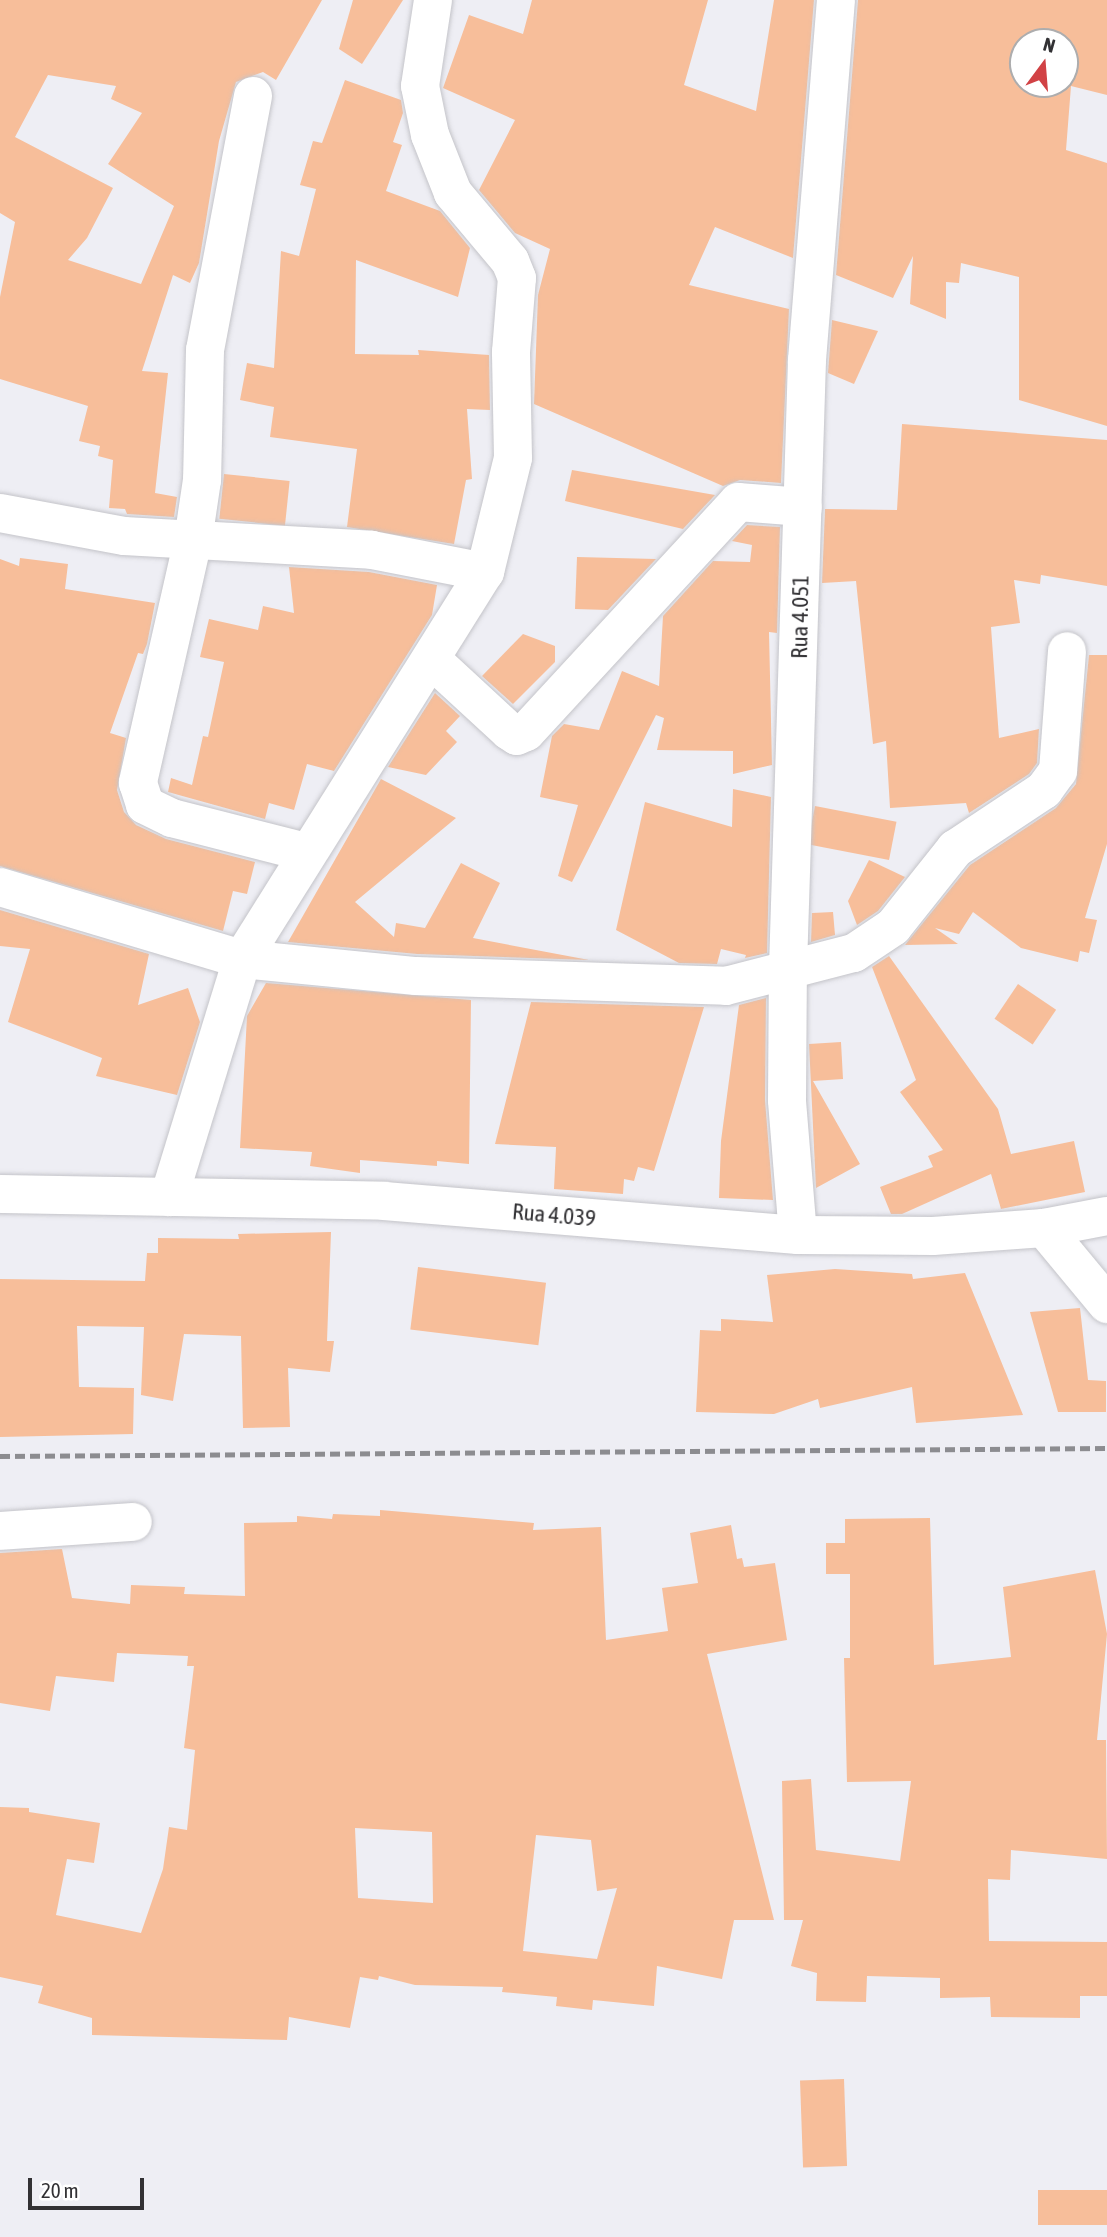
<!DOCTYPE html>
<html>
<head>
<meta charset="utf-8">
<style>
	body { margin:0 }
	#map { position:relative; width:1107px; height:2237px; overflow:hidden; background:#eeeef4; font-family:"Asap Condensed",sans-serif }
	div>[style] { position:absolute }
	[style*='--x'] { left:calc(var(--x)*1px); top:calc(var(--y)*1px); width:calc(var(--w)*1px); rotate:calc(var(--a)*1deg) }
	.building>* { inset:0; background:#f7be9a; transform-origin:0 0 }
	.roads { filter:drop-shadow(0 0 2px #c4c4c9) drop-shadow(0 0 2px #c4c4c9) }
	.minor>* { height:38px; margin:-19px; padding:0 19px; transform-origin:19px; border-radius:19px; background:#fff }
	.rail>* { height:5px; margin-top:-2.5px; transform-origin:0; background:repeating-linear-gradient(90deg,#8c8c90 0 10px,transparent 0 15px) }
	span { translate:-50% -50%; white-space:nowrap; text-align:center; line-height:1.15; -webkit-text-stroke:6px #fff; paint-order:stroke }
	.street-label { font-size:23px; color:#323134 }
	.north { position:absolute; left:1009px; top:28px; width:70px; height:70px; box-sizing:border-box; background:#fff; border:2px solid #adadae; border-radius:50%; rotate:16deg; font-size:19px; font-weight:700; line-height:28px; text-align:center; color:#323134 }
	.north::after { content:''; display:block; margin:auto; width:24px; height:32px; background:#d14245; clip-path:polygon(50% 0,100% 100%,50% 72%,0 100%) }
	.scale { position:absolute; left:28px; top:2178px; width:116px; height:32px; box-sizing:border-box; border:4px solid #323134; border-top:0; padding-left:9px; font-size:21px; line-height:24px; white-space:nowrap; color:#323134; -webkit-text-stroke:5px #fff; paint-order:stroke }
</style>
</head>
<body>
<div id="map">
	<div class="building">
		<div style="clip-path:polygon(evenodd,0 0,322px 0,276px 80px,263px 72px,236px 82px,219px 141px,199px 263px,190px 283px,173px 275px,142px 371px,168px 373px,155px 493px,177px 497px,174px 517px,127px 514px,125px 509px,109px 508px,113px 460px,98px 456px,100px 446px,79px 441px,88px 406px,0 379px,0 297px,15px 222px,0 213px,0 0,48px 75px,116px 86px,111px 99px,142px 113px,108px 164px,174px 206px,141px 284px,68px 260px,87px 238px,113px 188px,15px 137px,48px 75px)"></div>
		<div style="clip-path:polygon(353px 0,403px 0,362px 64px,339px 49px)"></div>
		<div style="clip-path:polygon(532px 0,708px 0,684px 85px,756px 111px,774px 0,814px 0,793px 258px,715px 227px,689px 285px,789px 309px,781px 483px,740px 480px,723px 486px,534px 404px,538px 295px,550px 249px,515px 233px,479px 190px,515px 120px,443px 88px,469px 15px,523px 34px)"></div>
		<div style="clip-path:polygon(evenodd,858px 0,1107px 0,1107px 95px,1071px 86px,1066px 150px,1107px 163px,1107px 426px,1019px 400px,1019px 277px,961px 263px,959px 283px,946px 282px,946px 319px,910px 304px,913px 256px,893px 298px,836px 275px,858px 0,1023px 42px,1065px 42px,1065px 84px,1023px 84px,1023px 42px)"></div>
		<div style="clip-path:polygon(345px 80px,401px 100px,403px 113px,393px 142px,402px 145px,386px 191px,440px 211px,470px 248px,458px 297px,356px 260px,355px 354px,419px 355px,418px 350px,489px 355px,490px 410px,467px 409px,472px 479px,466px 480px,454px 544px,347px 527px,357px 449px,270px 437px,274px 407px,240px 400px,247px 363px,274px 368px,281px 251px,299px 256px,316px 189px,300px 185px,313px 141px,322px 143px)"></div>
		<div style="clip-path:polygon(832px 320px,878px 331px,854px 384px,828px 373px)"></div>
		<div style="clip-path:polygon(902px 424px,1107px 440px,1107px 586px,1041px 575px,1040px 584px,1014px 580px,1020px 623px,991px 627px,999px 738px,1039px 729px,1037px 763px,1029px 774px,969px 813px,966px 803px,890px 808px,886px 741px,873px 744px,856px 581px,822px 583px,825px 509px,897px 510px)"></div>
		<div style="clip-path:polygon(572px 470px,715px 495px,683px 529px,565px 501px)"></div>
		<div style="left:224px;top:474px;width:66px;height:45px;rotate:6deg"></div>
		<div style="clip-path:polygon(747px 525px,780px 527px,777px 633px,769px 632px,772px 765px,733px 774px,733px 751px,657px 750px,664px 718px,656px 715px,572px 882px,558px 876px,578px 805px,540px 797px,552px 736px,564px 724px,599px 730px,622px 671px,659px 686px,663px 616px,713px 561px,750px 562px,752px 545px,732px 541px)"></div>
		<div style="clip-path:polygon(577px 557px,656px 559px,608px 610px,575px 609px)"></div>
		<div style="clip-path:polygon(20px 558px,68px 564px,65px 589px,155px 603px,147px 644px,143px 654px,138px 653px,110px 733px,126px 738px,117px 790px,124px 812px,136px 825px,166px 839px,255px 862px,247px 894px,233px 891px,223px 931px,0 866px,0 559px,19px 566px)"></div>
		<div style="clip-path:polygon(289px 567px,369px 572px,437px 585px,432px 615px,334px 771px,307px 764px,294px 810px,269px 803px,265px 819px,168px 792px,171px 778px,192px 785px,203px 736px,208px 737px,224px 662px,200px 657px,209px 619px,258px 630px,263px 606px,294px 613px)"></div>
		<div style="clip-path:polygon(523px 634px,555px 646px,555px 662px,513px 704px,482px 676px)"></div>
		<div style="clip-path:polygon(1089px 655px,1107px 655px,1107px 844px,1085px 918px,1097px 920px,1089px 953px,1080px 951px,1078px 962px,1021px 948px,973px 912px,959px 934px,935px 928px,958px 944px,905px 945px,970px 865px,1056px 808px,1076px 784px)"></div>
		<div style="clip-path:polygon(435px 693px,460px 716px,446px 731px,457px 742px,426px 775px,388px 767px)"></div>
		<div style="clip-path:polygon(381px 779px,456px 818px,355px 902px,394px 937px,396px 923px,425px 928px,461px 863px,500px 883px,473px 938px,589px 960px,417px 954px,288px 942px)"></div>
		<div style="clip-path:polygon(733px 789px,771px 797px,767px 953px,745px 958px,746px 955px,721px 949px,717px 964px,679px 963px,616px 930px,645px 802px,732px 827px)"></div>
		<div style="left:815px;top:806px;width:83px;height:39px;rotate:11deg"></div>
		<div style="clip-path:polygon(869px 860px,905px 877px,878px 911px,857px 925px,848px 901px)"></div>
		<div style="clip-path:polygon(0 910px,149px 954px,138px 1005px,188px 988px,200px 1022px,177px 1095px,96px 1076px,102px 1058px,8px 1022px,30px 949px,0 946px)"></div>
		<div style="clip-path:polygon(833px 912px,835px 935px,811px 942px,812px 913px)"></div>
		<div style="clip-path:polygon(889px 956px,998px 1109px,1011px 1154px,1074px 1141px,1085px 1192px,1001px 1209px,991px 1174px,902px 1214px,891px 1214px,880px 1187px,933px 1167px,928px 1156px,943px 1150px,900px 1092px,916px 1080px,872px 967px)"></div>
		<div style="clip-path:polygon(266px 983px,471px 1000px,469px 1164px,437px 1161px,437px 1166px,360px 1160px,360px 1173px,310px 1166px,312px 1152px,240px 1148px,247px 1016px)"></div>
		<div style="left:1018px;top:984px;width:46px;height:42px;rotate:34deg"></div>
		<div style="clip-path:polygon(766px 998px,765px 1100px,773px 1200px,719px 1198px,721px 1141px,739px 1005px)"></div>
		<div style="clip-path:polygon(531px 1002px,704px 1007px,654px 1171px,638px 1167px,634px 1181px,624px 1179px,623px 1194px,554px 1189px,556px 1147px,495px 1144px)"></div>
		<div style="clip-path:polygon(841px 1042px,843px 1079px,813px 1081px,860px 1164px,816px 1188px,809px 1044px)"></div>
		<div style="clip-path:polygon(331px 1232px,327px 1341px,334px 1341px,330px 1372px,288px 1368px,290px 1427px,243px 1428px,241px 1336px,184px 1334px,173px 1401px,141px 1395px,144px 1327px,77px 1326px,79px 1387px,134px 1388px,133px 1434px,0 1437px,0 1279px,145px 1281px,147px 1253px,158px 1253px,158px 1238px,239px 1239px,238px 1234px)"></div>
		<div style="left:418px;top:1267px;width:129px;height:63px;rotate:7deg"></div>
		<div style="clip-path:polygon(835px 1269px,912px 1274px,913px 1279px,965px 1273px,1023px 1415px,916px 1423px,912px 1387px,820px 1408px,818px 1399px,774px 1414px,696px 1412px,700px 1330px,721px 1331px,721px 1319px,773px 1322px,767px 1275px)"></div>
		<div style="clip-path:polygon(1080px 1308px,1088px 1380px,1106px 1381px,1106px 1412px,1058px 1412px,1030px 1312px)"></div>
		<div style="clip-path:polygon(evenodd,380px 1510px,534px 1523px,533px 1530px,601px 1527px,606px 1640px,668px 1631px,662px 1588px,698px 1583px,690px 1533px,731px 1525px,737px 1559px,742px 1558px,744px 1567px,775px 1563px,787px 1640px,707px 1654px,774px 1920px,734px 1920px,722px 1979px,657px 1966px,654px 2006px,593px 2000px,592px 2010px,556px 2006px,557px 1997px,502px 1992px,503px 1987px,415px 1985px,379px 1976px,378px 1980px,360px 1977px,350px 2028px,289px 2017px,287px 2040px,92px 2035px,92px 2018px,38px 2003px,43px 1986px,0 1977px,0 1807px,29px 1808px,29px 1812px,100px 1823px,94px 1863px,67px 1859px,56px 1915px,141px 1933px,163px 1869px,169px 1827px,187px 1830px,195px 1750px,184px 1748px,194px 1666px,187px 1666px,188px 1656px,117px 1653px,114px 1682px,56px 1676px,50px 1711px,0 1703px,0 1553px,62px 1549px,72px 1598px,130px 1604px,131px 1585px,185px 1587px,184px 1594px,245px 1596px,244px 1523px,297px 1522px,297px 1516px,332px 1519px,333px 1514px,380px 1516px,380px 1510px,355px 1828px,432px 1832px,433px 1903px,358px 1898px,355px 1828px,380px 1510px,536px 1835px,591px 1840px,597px 1891px,617px 1888px,597px 1959px,523px 1951px,536px 1835px)"></div>
		<div style="clip-path:polygon(930px 1518px,934px 1665px,1011px 1657px,1003px 1587px,1095px 1570px,1107px 1634px,1097px 1740px,1106px 1740px,1107px 1859px,1011px 1850px,1010px 1880px,988px 1879px,989px 1941px,1107px 1942px,1107px 1996px,1080px 1996px,1080px 2018px,991px 2017px,990px 1997px,940px 1998px,940px 1978px,867px 1976px,866px 2002px,816px 2001px,817px 1973px,791px 1966px,803px 1920px,784px 1920px,782px 1781px,811px 1779px,816px 1850px,900px 1861px,911px 1781px,847px 1782px,844px 1658px,850px 1658px,850px 1574px,826px 1574px,826px 1543px,845px 1543px,845px 1519px)"></div>
		<div style="left:844px;top:2079px;width:87px;height:44px;rotate:88deg"></div>
		<div style="left:1107px;top:2190px;width:35px;height:69px;rotate:90deg"></div>
	</div>
	<div class="roads">
		<div class="minor">
			<div style="--x:253;--y:96;--w:258;--a:100.7"></div>
			<div style="--x:205;--y:350;--w:130;--a:91.3"></div>
			<div style="--x:202;--y:480;--w:61;--a:98.5"></div>
			<div style="--x:193;--y:540;--w:249;--a:102.8"></div>
			<div style="--x:138;--y:783;--w:23;--a:72"></div>
			<div style="--x:145;--y:805;--w:30;--a:26"></div>
			<div style="--x:172;--y:818;--w:137;--a:14.3"></div>
			<div style="--x:0;--y:513;--w:126;--a:10.5"></div>
			<div style="--x:124;--y:536;--w:248;--a:3.2"></div>
			<div style="--x:372;--y:550;--w:115;--a:11"></div>
			<div style="--x:431;--y:659;--w:106;--a:42.7"></div>
			<div style="--x:509;--y:731;--w:9;--a:32"></div>
			<div style="--x:517;--y:736;--w:10;--a:-24"></div>
			<div style="--x:526;--y:732;--w:313;--a:-47.3"></div>
			<div style="--x:738;--y:502;--w:65;--a:4.4"></div>
			<div style="--x:0;--y:887;--w:252;--a:16.6"></div>
			<div style="--x:242;--y:959;--w:175;--a:5.6"></div>
			<div style="--x:416;--y:976;--w:310;--a:1.8"></div>
			<div style="--x:726;--y:986;--w:132;--a:-14.5"></div>
			<div style="--x:854;--y:953;--w:47;--a:-33.7"></div>
			<div style="--x:893;--y:927;--w:100;--a:-51.5"></div>
			<div style="--x:955;--y:849;--w:107;--a:-33.5"></div>
			<div style="--x:1044;--y:790;--w:24;--a:-54"></div>
			<div style="--x:1058;--y:771;--w:120;--a:-85.7"></div>
			<div style="--x:0;--y:1194;--w:384;--a:1"></div>
			<div style="--x:384;--y:1201;--w:415;--a:4.7"></div>
			<div style="--x:798;--y:1235;--w:135;--a:0.4"></div>
			<div style="--x:933;--y:1236;--w:111;--a:-4.1"></div>
			<div style="--x:1044;--y:1228;--w:64;--a:-10.8"></div>
			<div style="--x:169;--y:1197;--w:249;--a:-72.9"></div>
			<div style="--x:242;--y:959;--w:457;--a:-57.9"></div>
			<div style="--x:485;--y:572;--w:117;--a:-76.2"></div>
			<div style="--x:513;--y:458;--w:106;--a:-91.1"></div>
			<div style="--x:511;--y:352;--w:74;--a:-85.4"></div>
			<div style="--x:517;--y:278;--w:18;--a:-112"></div>
			<div style="--x:510;--y:261;--w:89;--a:-130"></div>
			<div style="--x:453;--y:193;--w:62;--a:-111.6"></div>
			<div style="--x:430;--y:135;--w:50;--a:-101.5"></div>
			<div style="--x:420;--y:86;--w:87;--a:-81.4"></div>
			<div style="--x:1044;--y:1228;--w:99;--a:50.3"></div>
			<div style="--x:798;--y:1235;--w:135;--a:-94.7"></div>
			<div style="--x:787;--y:1100;--w:132;--a:-89.6"></div>
			<div style="--x:788;--y:968;--w:608;--a:-88.21"></div>
			<div style="--x:807;--y:360;--w:361;--a:-85.4"></div>
			<div style="--x:0;--y:1531;--w:133;--a:-3.9"></div>
		</div>
	</div>
	<div class="rail">
		<div style="--x:0;--y:1456;--w:1107;--a:-0.41"></div>
	</div>
	<div class="street-label">
		<span style="left:800px;top:617px;rotate:-89deg">Rua 4.051</span>
		<span style="left:554px;top:1215px;rotate:5deg">Rua 4.039</span>
	</div>
	<div class="north">N</div>
	<div class="scale">20 m</div>
</div>
</body>
</html>
